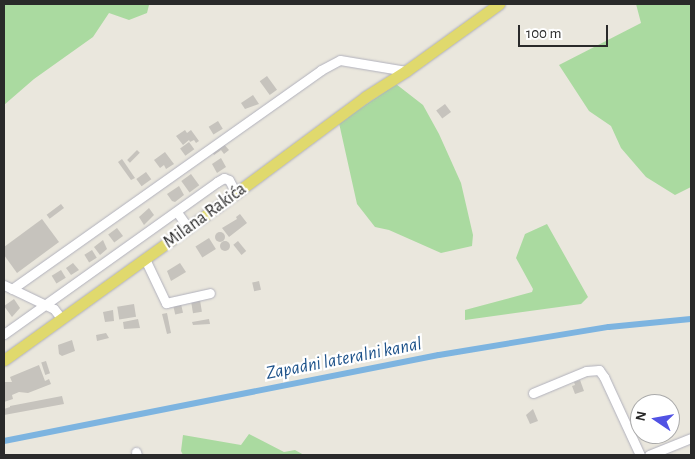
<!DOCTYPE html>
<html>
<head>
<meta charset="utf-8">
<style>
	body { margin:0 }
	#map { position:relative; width:695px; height:459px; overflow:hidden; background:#eae7dd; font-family:"Alegreya Sans",sans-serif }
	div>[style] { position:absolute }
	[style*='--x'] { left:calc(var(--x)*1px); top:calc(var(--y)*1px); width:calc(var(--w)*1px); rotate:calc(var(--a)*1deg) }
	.green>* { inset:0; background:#aadaa0 }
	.canal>* { height:6px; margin:-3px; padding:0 3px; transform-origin:3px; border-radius:3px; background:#7db4e0 }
	.building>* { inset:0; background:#c6c3bd; transform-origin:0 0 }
	.round { border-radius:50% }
	.roads { filter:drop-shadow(0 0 1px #b1b1bc) drop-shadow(0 0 1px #b1b1bc) }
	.minor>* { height:9px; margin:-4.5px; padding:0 4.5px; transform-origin:4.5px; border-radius:4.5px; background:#fff }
	.major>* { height:11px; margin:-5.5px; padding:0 5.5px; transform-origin:5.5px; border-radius:5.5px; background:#e0d96d }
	span { translate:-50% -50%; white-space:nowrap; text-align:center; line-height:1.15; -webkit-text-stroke:4.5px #fff; paint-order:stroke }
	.street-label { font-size:18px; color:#2a2a2a }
	.water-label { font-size:19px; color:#1d528a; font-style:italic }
	.frame { position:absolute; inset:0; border:5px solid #2a2a2a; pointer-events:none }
	.north { position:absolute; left:630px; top:394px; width:50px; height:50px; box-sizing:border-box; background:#fff; border:1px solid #aaa; border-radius:50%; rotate:282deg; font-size:14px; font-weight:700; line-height:20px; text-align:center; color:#2a2a2a }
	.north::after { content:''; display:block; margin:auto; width:18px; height:22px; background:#5152e4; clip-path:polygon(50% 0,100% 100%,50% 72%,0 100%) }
	.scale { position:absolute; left:518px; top:25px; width:90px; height:22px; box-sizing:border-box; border:2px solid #2a2a2a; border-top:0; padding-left:6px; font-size:15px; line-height:18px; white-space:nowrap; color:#2a2a2a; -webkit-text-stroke:4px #fff; paint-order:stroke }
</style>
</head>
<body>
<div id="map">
	<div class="green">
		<div style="clip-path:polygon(4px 4px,143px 4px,149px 5px,147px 13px,129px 20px,109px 13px,93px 37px,34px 79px,4px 105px)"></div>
		<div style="clip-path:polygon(636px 4px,691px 4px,691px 187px,675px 195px,646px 177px,621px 148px,611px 126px,589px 111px,559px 65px,641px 23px)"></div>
		<div style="clip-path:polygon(396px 84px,423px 105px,439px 134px,461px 183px,473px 235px,472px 246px,441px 253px,389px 230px,375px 227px,357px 204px,339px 123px)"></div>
		<div style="clip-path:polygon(547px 224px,588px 297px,581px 304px,465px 320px,465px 310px,532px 292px,533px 289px,516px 258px,525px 234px)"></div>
		<div style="clip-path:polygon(249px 434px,284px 452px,295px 450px,304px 455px,183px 455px,181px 451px,183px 435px,241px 445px)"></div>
	</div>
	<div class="canal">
		<div style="--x:4;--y:441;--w:443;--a:-11.2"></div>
		<div style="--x:439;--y:355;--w:172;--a:-9.4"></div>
		<div style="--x:609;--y:327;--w:82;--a:-5.6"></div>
	</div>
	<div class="building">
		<div style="left:267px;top:76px;width:17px;height:9px;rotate:54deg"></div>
		<div style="clip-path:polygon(253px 95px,259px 104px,245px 109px,241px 103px)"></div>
		<div style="left:445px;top:104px;width:10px;height:11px;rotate:53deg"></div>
		<div style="left:218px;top:121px;width:9px;height:11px;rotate:58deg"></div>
		<div style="clip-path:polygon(185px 130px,187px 133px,191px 130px,199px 141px,196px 143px,194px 140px,190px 142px,189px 140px,183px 145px,176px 136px)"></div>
		<div style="left:189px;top:142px;width:9px;height:11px;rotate:54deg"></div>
		<div style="clip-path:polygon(222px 142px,229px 150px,224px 154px,221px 150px,214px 155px,211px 150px)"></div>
		<div style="left:137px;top:150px;width:4px;height:14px;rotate:45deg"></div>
		<div style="clip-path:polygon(165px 152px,174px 164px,166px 169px,164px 165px,160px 168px,154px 160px)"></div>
		<div style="clip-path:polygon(221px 158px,226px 167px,217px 173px,212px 164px)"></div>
		<div style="clip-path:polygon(122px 159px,135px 178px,131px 180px,118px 162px)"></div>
		<div style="left:146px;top:172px;width:9px;height:12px;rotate:54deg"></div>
		<div style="left:191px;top:174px;width:14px;height:12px;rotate:54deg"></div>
		<div style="clip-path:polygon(179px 186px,184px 195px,175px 202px,172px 201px,167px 194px)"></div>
		<div style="left:61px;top:204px;width:5px;height:18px;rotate:53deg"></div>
		<div style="clip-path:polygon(149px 208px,154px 215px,144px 225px,139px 217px)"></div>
		<div style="clip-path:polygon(240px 214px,247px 223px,229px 237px,222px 228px,237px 219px,236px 217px)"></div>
		<div style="clip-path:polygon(42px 219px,59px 242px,17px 273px,4px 255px,4px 247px)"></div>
		<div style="left:117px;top:228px;width:10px;height:11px;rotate:53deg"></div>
		<div class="round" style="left:215px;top:232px;width:10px;height:10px"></div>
		<div style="left:209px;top:238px;width:13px;height:16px;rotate:58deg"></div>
		<div style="clip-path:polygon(103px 240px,107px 249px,100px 255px,94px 247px)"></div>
		<div class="round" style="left:220px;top:241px;width:10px;height:10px"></div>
		<div style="left:238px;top:241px;width:13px;height:6px;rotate:51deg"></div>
		<div style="left:92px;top:250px;width:9px;height:9px;rotate:58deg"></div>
		<div style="clip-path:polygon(73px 263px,79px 270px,71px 275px,66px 268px)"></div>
		<div style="clip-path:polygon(180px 263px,186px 272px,171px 281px,167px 271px)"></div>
		<div style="left:61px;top:270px;width:9px;height:11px;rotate:58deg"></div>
		<div style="left:259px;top:281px;width:9px;height:7px;rotate:77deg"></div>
		<div style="clip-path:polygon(14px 299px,20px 308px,12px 317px,4px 306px)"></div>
		<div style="left:200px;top:300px;width:12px;height:9px;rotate:81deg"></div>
		<div style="left:134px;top:304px;width:13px;height:17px;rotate:81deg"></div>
		<div style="left:181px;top:304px;width:9px;height:8px;rotate:77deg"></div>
		<div style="clip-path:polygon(113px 310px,114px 321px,105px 322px,103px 312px)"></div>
		<div style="clip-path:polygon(167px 313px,171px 333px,167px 334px,162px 314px)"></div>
		<div style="clip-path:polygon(138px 319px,140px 328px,124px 329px,123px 322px)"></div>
		<div style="clip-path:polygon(209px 319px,210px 324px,193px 325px,192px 322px)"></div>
		<div style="clip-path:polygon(106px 333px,109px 338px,97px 341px,96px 335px)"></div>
		<div style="clip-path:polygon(72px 340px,75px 351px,62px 356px,59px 354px,58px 345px)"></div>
		<div style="left:46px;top:361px;width:13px;height:5px;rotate:72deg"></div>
		<div style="clip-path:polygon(39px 365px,45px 381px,49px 379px,51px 384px,28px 393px,19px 392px,12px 395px,13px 399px,4px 402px,4px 382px,12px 382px,10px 377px)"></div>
		<div style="clip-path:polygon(580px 380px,584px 391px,575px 394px,572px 386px,575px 385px,574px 382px)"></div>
		<div style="clip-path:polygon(62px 396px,64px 404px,4px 415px,4px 409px,10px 407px,10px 406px)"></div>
		<div style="clip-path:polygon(533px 409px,538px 421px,530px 424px,526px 415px)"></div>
	</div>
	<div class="roads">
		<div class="minor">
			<div style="--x:177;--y:212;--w:19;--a:55"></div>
			<div style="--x:145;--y:259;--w:49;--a:64.5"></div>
			<div style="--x:166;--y:303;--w:45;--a:-12.8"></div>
			<div style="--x:4;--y:285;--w:55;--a:25.6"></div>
			<div style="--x:54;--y:309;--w:11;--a:52"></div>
			<div style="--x:12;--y:289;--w:379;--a:-35.3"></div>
			<div style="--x:321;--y:70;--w:21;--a:-28"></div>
			<div style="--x:340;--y:60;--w:67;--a:9.5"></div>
			<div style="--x:4;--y:334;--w:262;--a:-35.5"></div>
			<div style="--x:217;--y:182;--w:8;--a:-30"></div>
			<div style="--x:224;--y:178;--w:5;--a:22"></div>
			<div style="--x:229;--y:180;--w:15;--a:62"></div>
			<div style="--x:533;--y:393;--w:57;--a:-22.5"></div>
			<div style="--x:586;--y:371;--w:13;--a:-4"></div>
			<div style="--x:599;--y:370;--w:9;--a:54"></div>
			<div style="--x:604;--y:377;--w:86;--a:65.2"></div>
			<div style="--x:136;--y:452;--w:3;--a:72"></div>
			<div style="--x:649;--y:455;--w:45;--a:-22"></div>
		</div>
		<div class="major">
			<div style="--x:4;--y:360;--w:262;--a:-35.7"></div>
			<div style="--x:217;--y:207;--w:184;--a:-36.6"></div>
			<div style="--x:365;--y:97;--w:49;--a:-32.4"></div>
			<div style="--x:406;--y:71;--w:115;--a:-35.8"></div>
		</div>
	</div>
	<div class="street-label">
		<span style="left:205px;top:216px;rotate:-36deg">Milana Rakića</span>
	</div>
	<div class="water-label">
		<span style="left:344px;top:359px;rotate:-11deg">Zapadni lateralni kanal</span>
	</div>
	<div class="frame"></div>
	<div class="north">N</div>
	<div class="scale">100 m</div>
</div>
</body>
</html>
